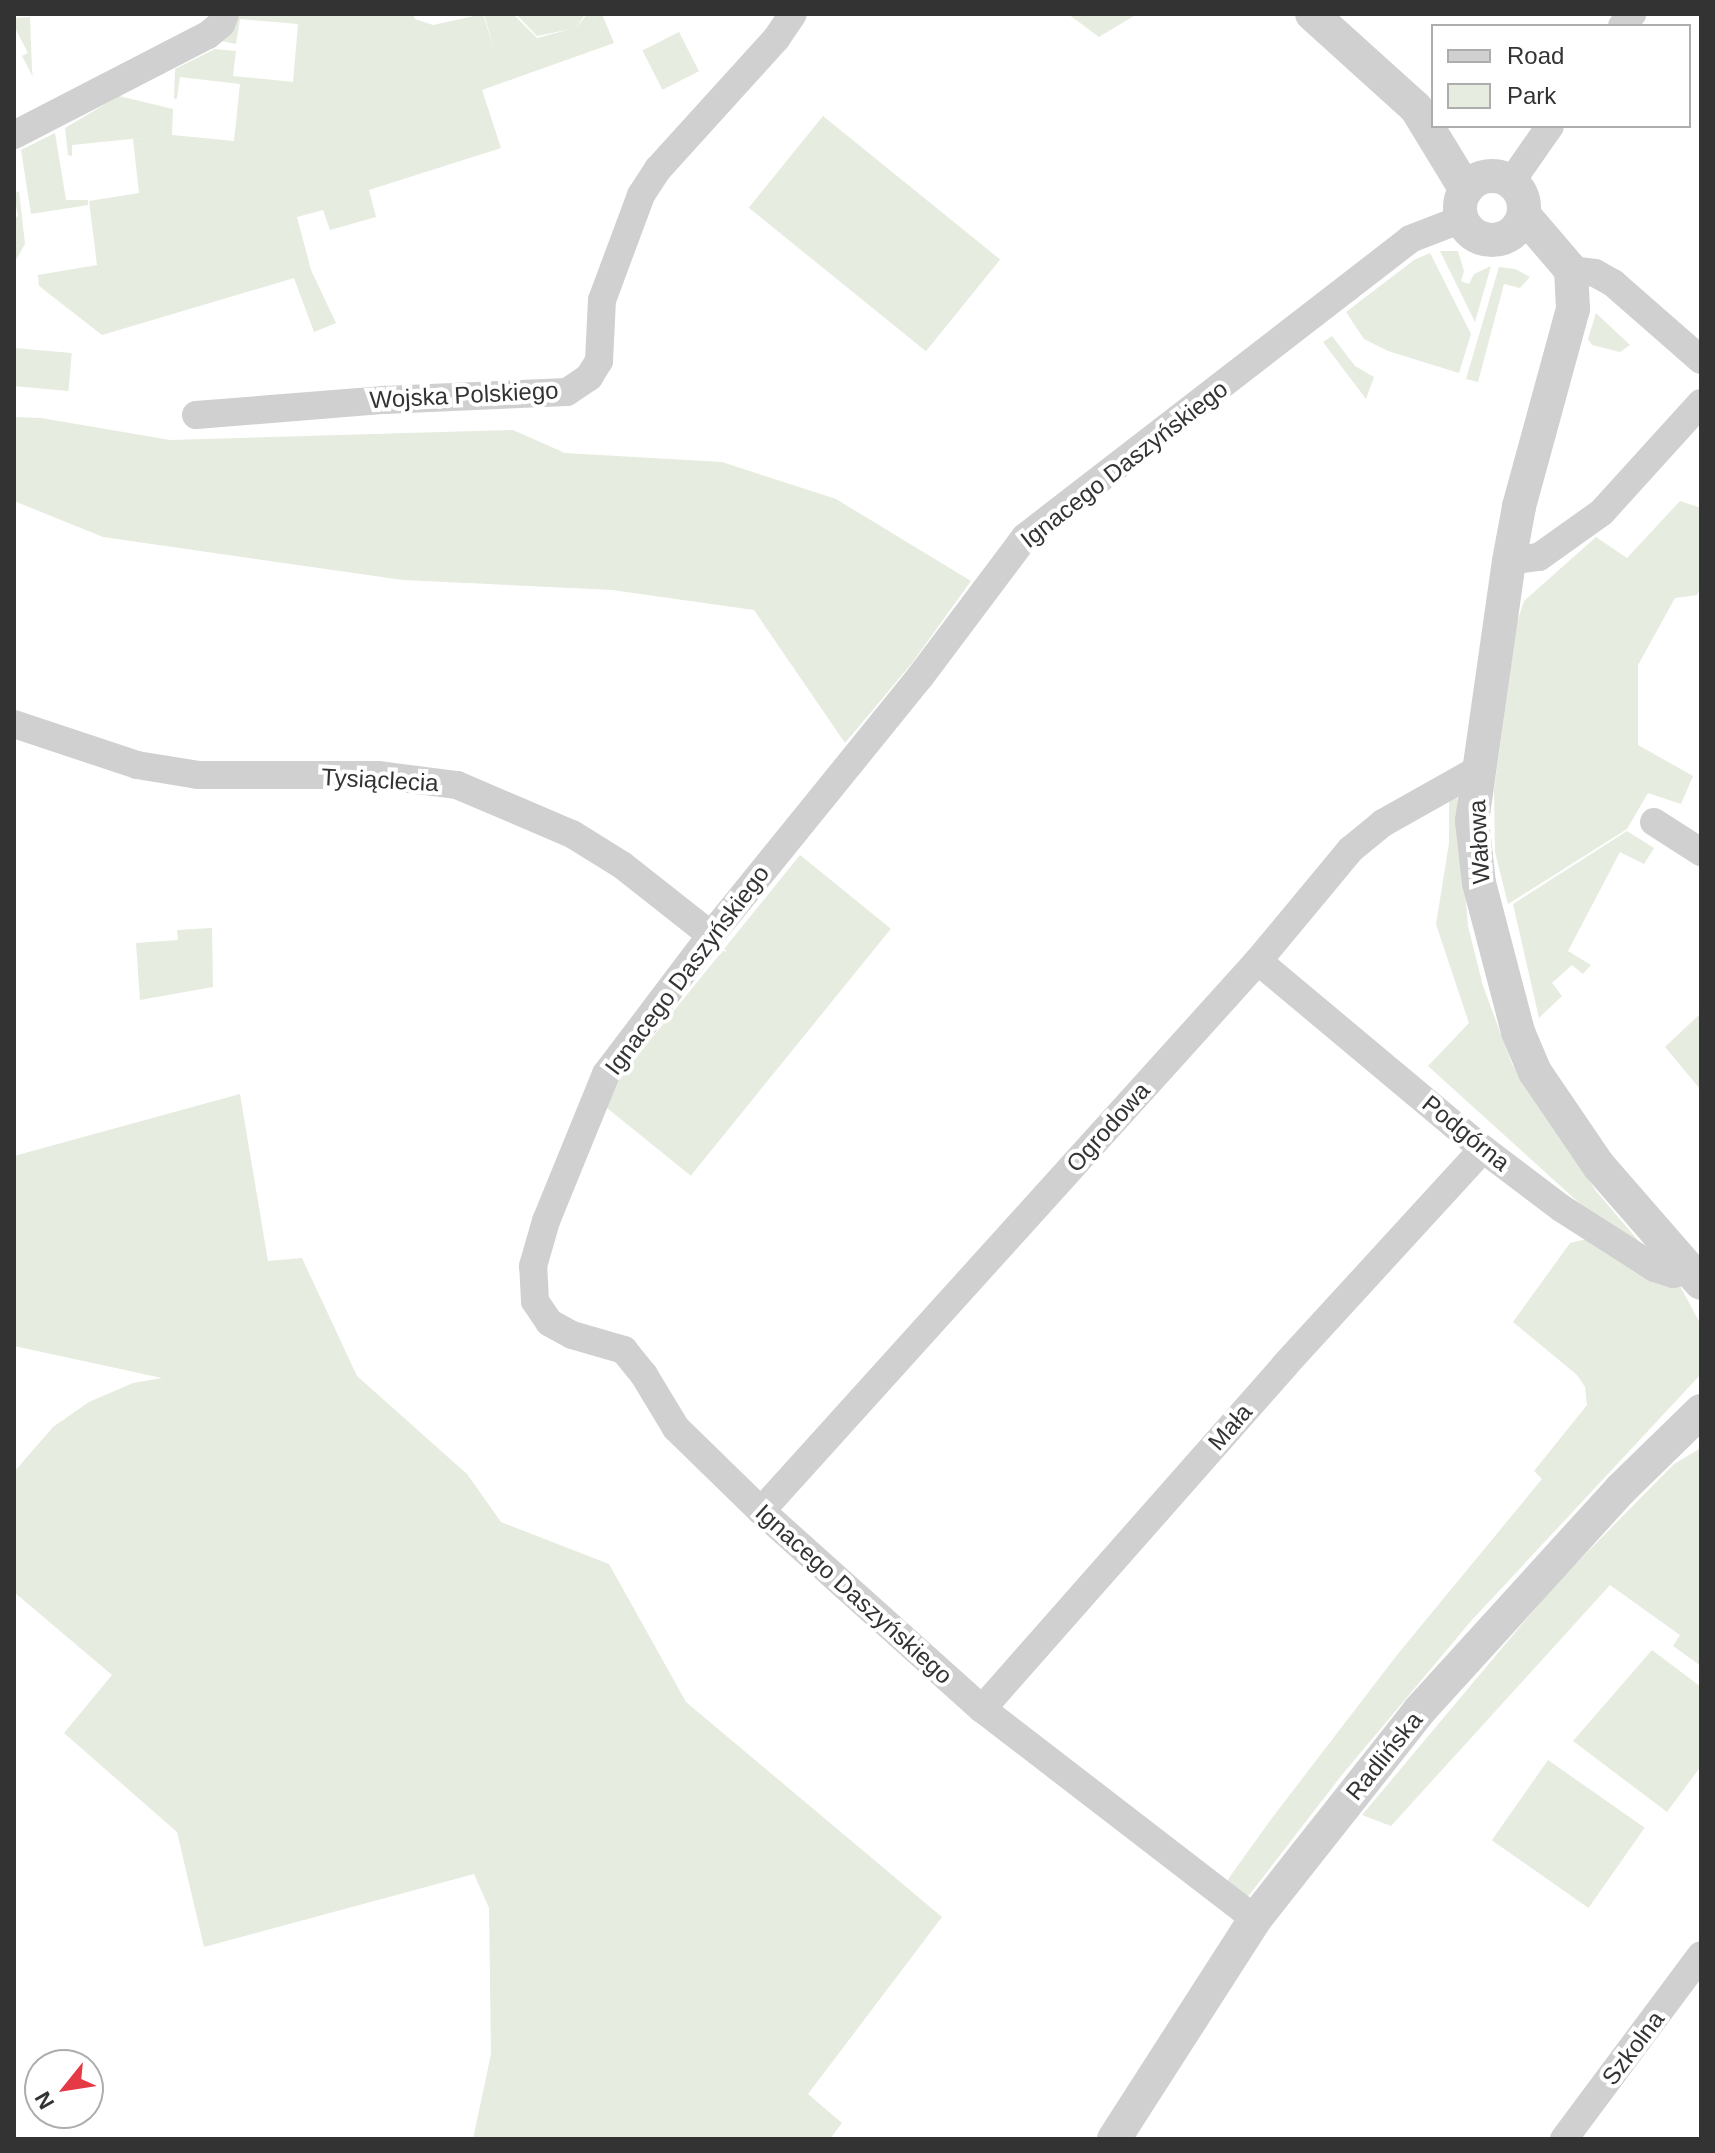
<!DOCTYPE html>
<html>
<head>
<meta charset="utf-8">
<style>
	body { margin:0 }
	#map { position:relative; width:1715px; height:2153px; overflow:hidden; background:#fff; font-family:Arial,sans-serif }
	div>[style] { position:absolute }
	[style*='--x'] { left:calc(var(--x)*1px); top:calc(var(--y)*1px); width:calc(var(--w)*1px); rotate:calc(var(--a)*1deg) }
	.green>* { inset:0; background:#e6ecdf; transform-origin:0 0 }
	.minor>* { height:28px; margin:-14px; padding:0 14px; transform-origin:14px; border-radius:14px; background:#d0d0d0 }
	.tertiary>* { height:34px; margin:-17px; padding:0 17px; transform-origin:17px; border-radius:17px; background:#d0d0d0 }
	.tertiary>.ring { margin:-17px; padding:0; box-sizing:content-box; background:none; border:34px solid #d0d0d0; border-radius:50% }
	span { translate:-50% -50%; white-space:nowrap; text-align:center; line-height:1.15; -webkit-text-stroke:8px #fff; paint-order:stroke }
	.street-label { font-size:24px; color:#333 }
	.frame { position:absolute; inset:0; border:16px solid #333; pointer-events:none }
	.legend { position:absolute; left:1431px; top:24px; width:260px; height:104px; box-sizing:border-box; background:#fff; border:2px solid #adadad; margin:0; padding:10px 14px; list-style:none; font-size:24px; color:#333 }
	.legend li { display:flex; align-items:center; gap:16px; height:40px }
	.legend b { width:40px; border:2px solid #adadad }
	.north { position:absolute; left:24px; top:2049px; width:80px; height:80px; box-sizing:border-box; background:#fff; border:2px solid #adadad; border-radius:50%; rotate:240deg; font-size:22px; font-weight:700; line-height:32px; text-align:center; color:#333 }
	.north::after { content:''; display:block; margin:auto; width:28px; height:36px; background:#e63946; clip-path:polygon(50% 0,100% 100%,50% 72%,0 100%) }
</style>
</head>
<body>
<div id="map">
	<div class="green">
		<div style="clip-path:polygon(238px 14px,413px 14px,415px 19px,433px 25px,483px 14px,496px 56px,484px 14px,513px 14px,537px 38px,571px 29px,537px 36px,516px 14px,585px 14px,576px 28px,587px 14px,602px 14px,614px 43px,482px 90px,501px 148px,369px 190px,376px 217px,330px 230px,323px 210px,297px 217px,311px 270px,336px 323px,314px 332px,294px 278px,102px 335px,39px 286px,38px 275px,97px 265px,89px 201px,139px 193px,133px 139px,170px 135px,72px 145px,72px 156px,68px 155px,65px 128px,119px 96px,173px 109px,172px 135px,234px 141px,240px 84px,180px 77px,177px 98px,174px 99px,175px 69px,215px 49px,236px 51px,233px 76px,293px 82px,298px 24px,240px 19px,236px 44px,222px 41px)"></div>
		<div style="clip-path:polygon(1068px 14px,1137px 14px,1099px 37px)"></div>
		<div style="clip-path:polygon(30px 17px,32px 71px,33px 77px,22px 56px,28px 53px,14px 26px,14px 18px)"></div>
		<div style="left:679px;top:32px;width:44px;height:41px;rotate:63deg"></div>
		<div style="left:823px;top:116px;width:228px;height:118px;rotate:39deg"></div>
		<div style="clip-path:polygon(55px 133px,66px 200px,88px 200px,88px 205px,31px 214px,21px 150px)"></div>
		<div style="clip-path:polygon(19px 191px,25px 244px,14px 263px,14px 219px,18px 216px,14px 194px)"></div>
		<div style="clip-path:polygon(1440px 251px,1458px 251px,1464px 271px,1461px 281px,1469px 284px,1474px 274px,1491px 266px,1475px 322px)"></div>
		<div style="clip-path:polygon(1430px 253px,1471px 334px,1459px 373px,1388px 351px,1364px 339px,1346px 312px,1414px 260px)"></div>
		<div style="clip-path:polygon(1499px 267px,1515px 269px,1530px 277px,1520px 288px,1504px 284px,1478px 382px,1466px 379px)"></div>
		<div style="clip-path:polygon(1596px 313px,1630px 345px,1620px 352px,1592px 345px,1588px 339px)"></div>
		<div style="clip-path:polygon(1332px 336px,1355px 366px,1374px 377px,1366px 399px,1323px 342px)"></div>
		<div style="left:14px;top:348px;width:58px;height:38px;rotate:5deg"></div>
		<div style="clip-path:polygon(14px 417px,41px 418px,170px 440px,513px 430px,565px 453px,722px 462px,836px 499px,971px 581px,912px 663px,845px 743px,754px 610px,612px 590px,403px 580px,103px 537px,14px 501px)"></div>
		<div style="clip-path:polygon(1680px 501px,1701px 508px,1701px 587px,1697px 595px,1675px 598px,1638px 665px,1638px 745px,1693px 776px,1681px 804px,1648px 793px,1627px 829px,1508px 904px,1495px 852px,1494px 790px,1517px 622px,1524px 601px,1596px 537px,1627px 558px)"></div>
		<div style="clip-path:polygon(1457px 794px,1468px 926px,1483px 986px,1512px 1064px,1596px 1191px,1642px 1245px,1588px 1211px,1428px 1066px,1469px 1023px,1436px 924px,1449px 843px,1449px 795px)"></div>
		<div style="clip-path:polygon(1627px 831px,1654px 848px,1644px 864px,1620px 852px,1568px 951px,1591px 965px,1583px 974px,1572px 965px,1552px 983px,1562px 996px,1539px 1018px,1513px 904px)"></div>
		<div style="left:800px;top:855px;width:117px;height:318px;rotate:39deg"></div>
		<div style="clip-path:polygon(212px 928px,213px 987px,140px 1000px,136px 943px,178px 940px,177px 930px)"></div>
		<div style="clip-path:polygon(1701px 1013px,1701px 1090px,1665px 1047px)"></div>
		<div style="clip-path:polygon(240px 1094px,268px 1261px,302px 1258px,357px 1376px,467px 1474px,501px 1522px,609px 1564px,686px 1702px,942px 1917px,808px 2094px,842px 2123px,830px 2139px,473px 2139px,491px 2054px,489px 1908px,474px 1874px,204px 1947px,177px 1832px,64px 1733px,112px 1675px,14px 1592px,14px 1472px,53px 1427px,89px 1402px,133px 1383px,162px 1378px,14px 1346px,14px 1156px)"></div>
		<div style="clip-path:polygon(1591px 1238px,1680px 1286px,1701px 1325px,1701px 1374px,1471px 1621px,1341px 1776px,1250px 1894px,1246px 1898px,1233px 1892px,1228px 1880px,1231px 1875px,1272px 1818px,1397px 1655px,1542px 1479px,1534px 1471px,1587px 1405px,1585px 1387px,1577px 1375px,1513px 1322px,1570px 1243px)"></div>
		<div style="clip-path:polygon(1701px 1448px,1701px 1666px,1673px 1646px,1680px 1635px,1610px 1585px,1391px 1826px,1362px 1815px,1555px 1585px,1674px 1464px)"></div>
		<div style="clip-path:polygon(1652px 1650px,1701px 1687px,1701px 1766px,1667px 1812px,1573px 1741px)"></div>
		<div style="left:1548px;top:1760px;width:118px;height:98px;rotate:35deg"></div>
	</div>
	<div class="minor">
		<div style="--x:1622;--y:26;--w:16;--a:-50"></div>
		<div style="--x:14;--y:135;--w:218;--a:-27.3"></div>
		<div style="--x:208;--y:35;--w:17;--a:-40"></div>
		<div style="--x:221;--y:24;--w:11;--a:-68"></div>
		<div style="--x:1511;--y:182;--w:68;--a:-55.1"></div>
		<div style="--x:1571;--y:270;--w:24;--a:7"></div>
		<div style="--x:1595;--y:273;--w:21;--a:29"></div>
		<div style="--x:1613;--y:283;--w:117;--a:41.2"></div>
		<div style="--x:196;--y:415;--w:189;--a:-4.6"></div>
		<div style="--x:384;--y:400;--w:183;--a:-2.5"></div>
		<div style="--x:567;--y:392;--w:27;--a:-34"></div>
		<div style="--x:589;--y:377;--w:19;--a:-58"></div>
		<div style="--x:599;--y:361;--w:61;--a:-87.2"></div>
		<div style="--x:602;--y:300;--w:112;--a:-69.6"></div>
		<div style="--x:641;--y:195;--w:31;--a:-57"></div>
		<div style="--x:658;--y:169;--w:176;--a:-47.8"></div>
		<div style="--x:776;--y:39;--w:30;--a:-56"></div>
		<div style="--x:1509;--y:561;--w:30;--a:-8"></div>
		<div style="--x:1539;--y:557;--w:77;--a:-35.5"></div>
		<div style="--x:1602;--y:512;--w:147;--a:-47.8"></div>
		<div style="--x:14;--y:724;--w:130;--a:18.4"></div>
		<div style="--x:137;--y:765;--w:63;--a:9.2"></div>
		<div style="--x:199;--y:775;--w:179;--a:0"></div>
		<div style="--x:378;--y:775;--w:80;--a:7.2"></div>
		<div style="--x:457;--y:785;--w:125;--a:23.1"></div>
		<div style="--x:572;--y:834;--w:59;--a:31.8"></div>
		<div style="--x:622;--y:865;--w:113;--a:38.2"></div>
		<div style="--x:1654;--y:822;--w:56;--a:32.6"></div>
		<div style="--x:1258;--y:961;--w:293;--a:39.9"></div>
		<div style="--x:1483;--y:1149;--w:98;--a:37.1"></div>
		<div style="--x:1561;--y:1208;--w:112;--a:32.6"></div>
		<div style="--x:1655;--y:1268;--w:19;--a:18"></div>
		<div style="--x:1673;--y:1274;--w:18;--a:-13"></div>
		<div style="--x:761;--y:1511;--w:741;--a:-47.9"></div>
		<div style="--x:1258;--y:961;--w:144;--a:-50.3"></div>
		<div style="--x:1350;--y:850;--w:43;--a:-39.3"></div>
		<div style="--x:1383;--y:823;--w:108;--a:-29.4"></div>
		<div style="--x:982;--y:1709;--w:458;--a:-48.6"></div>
		<div style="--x:1285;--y:1365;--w:293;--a:-47.5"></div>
		<div style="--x:1255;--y:1919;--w:344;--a:-142.4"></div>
		<div style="--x:982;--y:1709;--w:297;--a:-138.1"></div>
		<div style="--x:761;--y:1511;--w:119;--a:-135.7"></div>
		<div style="--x:676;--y:1428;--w:62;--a:-121.1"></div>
		<div style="--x:644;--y:1375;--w:32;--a:-129"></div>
		<div style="--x:624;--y:1350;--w:54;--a:-163.9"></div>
		<div style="--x:572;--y:1335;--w:26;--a:-151"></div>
		<div style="--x:549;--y:1322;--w:25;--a:-124"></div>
		<div style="--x:535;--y:1301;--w:35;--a:-93"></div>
		<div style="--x:533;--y:1266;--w:47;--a:-73.9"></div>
		<div style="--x:546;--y:1221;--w:159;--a:-67.8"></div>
		<div style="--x:606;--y:1074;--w:174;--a:-52.9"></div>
		<div style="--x:711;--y:935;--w:332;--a:-51"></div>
		<div style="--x:920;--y:677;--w:175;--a:-53.1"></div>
		<div style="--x:1025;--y:537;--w:487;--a:-37.7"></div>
		<div style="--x:1410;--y:239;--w:56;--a:-21"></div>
		<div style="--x:1564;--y:2139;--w:229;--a:-53.3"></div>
	</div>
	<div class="tertiary">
		<div style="--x:1312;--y:14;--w:140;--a:42.1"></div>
		<div style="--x:1416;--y:108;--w:96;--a:58.6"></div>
		<div class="ring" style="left:1460px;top:176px;width:30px;height:30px"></div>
		<div style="--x:1524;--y:215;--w:72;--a:49.5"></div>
		<div style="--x:1571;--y:270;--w:39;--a:87"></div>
		<div style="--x:1573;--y:309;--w:205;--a:105.3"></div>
		<div style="--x:1519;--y:507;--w:55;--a:100.5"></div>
		<div style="--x:1509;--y:561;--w:263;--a:98.1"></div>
		<div style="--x:1472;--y:821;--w:62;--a:83.6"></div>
		<div style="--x:1479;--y:883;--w:154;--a:75.3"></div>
		<div style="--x:1518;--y:1032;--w:43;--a:67"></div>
		<div style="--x:1535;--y:1072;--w:114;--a:55.8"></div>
		<div style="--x:1599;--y:1166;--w:155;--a:48.9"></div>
		<div style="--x:1114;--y:2139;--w:261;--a:-57.3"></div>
		<div style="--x:1255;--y:1919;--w:265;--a:-51.7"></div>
		<div style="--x:1419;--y:1711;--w:299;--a:-47.7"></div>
		<div style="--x:1620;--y:1490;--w:113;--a:-44.3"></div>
	</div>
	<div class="street-label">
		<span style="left:464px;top:395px;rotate:-3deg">Wojska Polskiego</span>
		<span style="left:1124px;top:464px;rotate:-38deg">Ignacego Daszyńskiego</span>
		<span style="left:380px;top:780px;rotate:3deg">Tysiąclecia</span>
		<span style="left:1479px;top:842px;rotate:-93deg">Wałowa</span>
		<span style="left:687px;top:970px;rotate:-53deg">Ignacego Daszyńskiego</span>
		<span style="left:1108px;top:1127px;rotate:-48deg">Ogrodowa</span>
		<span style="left:1466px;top:1133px;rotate:39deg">Podgórna</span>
		<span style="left:1230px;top:1427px;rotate:-49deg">Mała</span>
		<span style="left:854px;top:1594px;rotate:42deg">Ignacego Daszyńskiego</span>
		<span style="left:1384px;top:1756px;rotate:-51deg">Radlińska</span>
		<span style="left:1633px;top:2048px;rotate:-53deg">Szkolna</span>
	</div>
	<div class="frame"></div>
	<ul class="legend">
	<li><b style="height:10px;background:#d0d0d0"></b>Road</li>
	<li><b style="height:22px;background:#e6ecdf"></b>Park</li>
	</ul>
	<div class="north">N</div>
</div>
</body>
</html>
